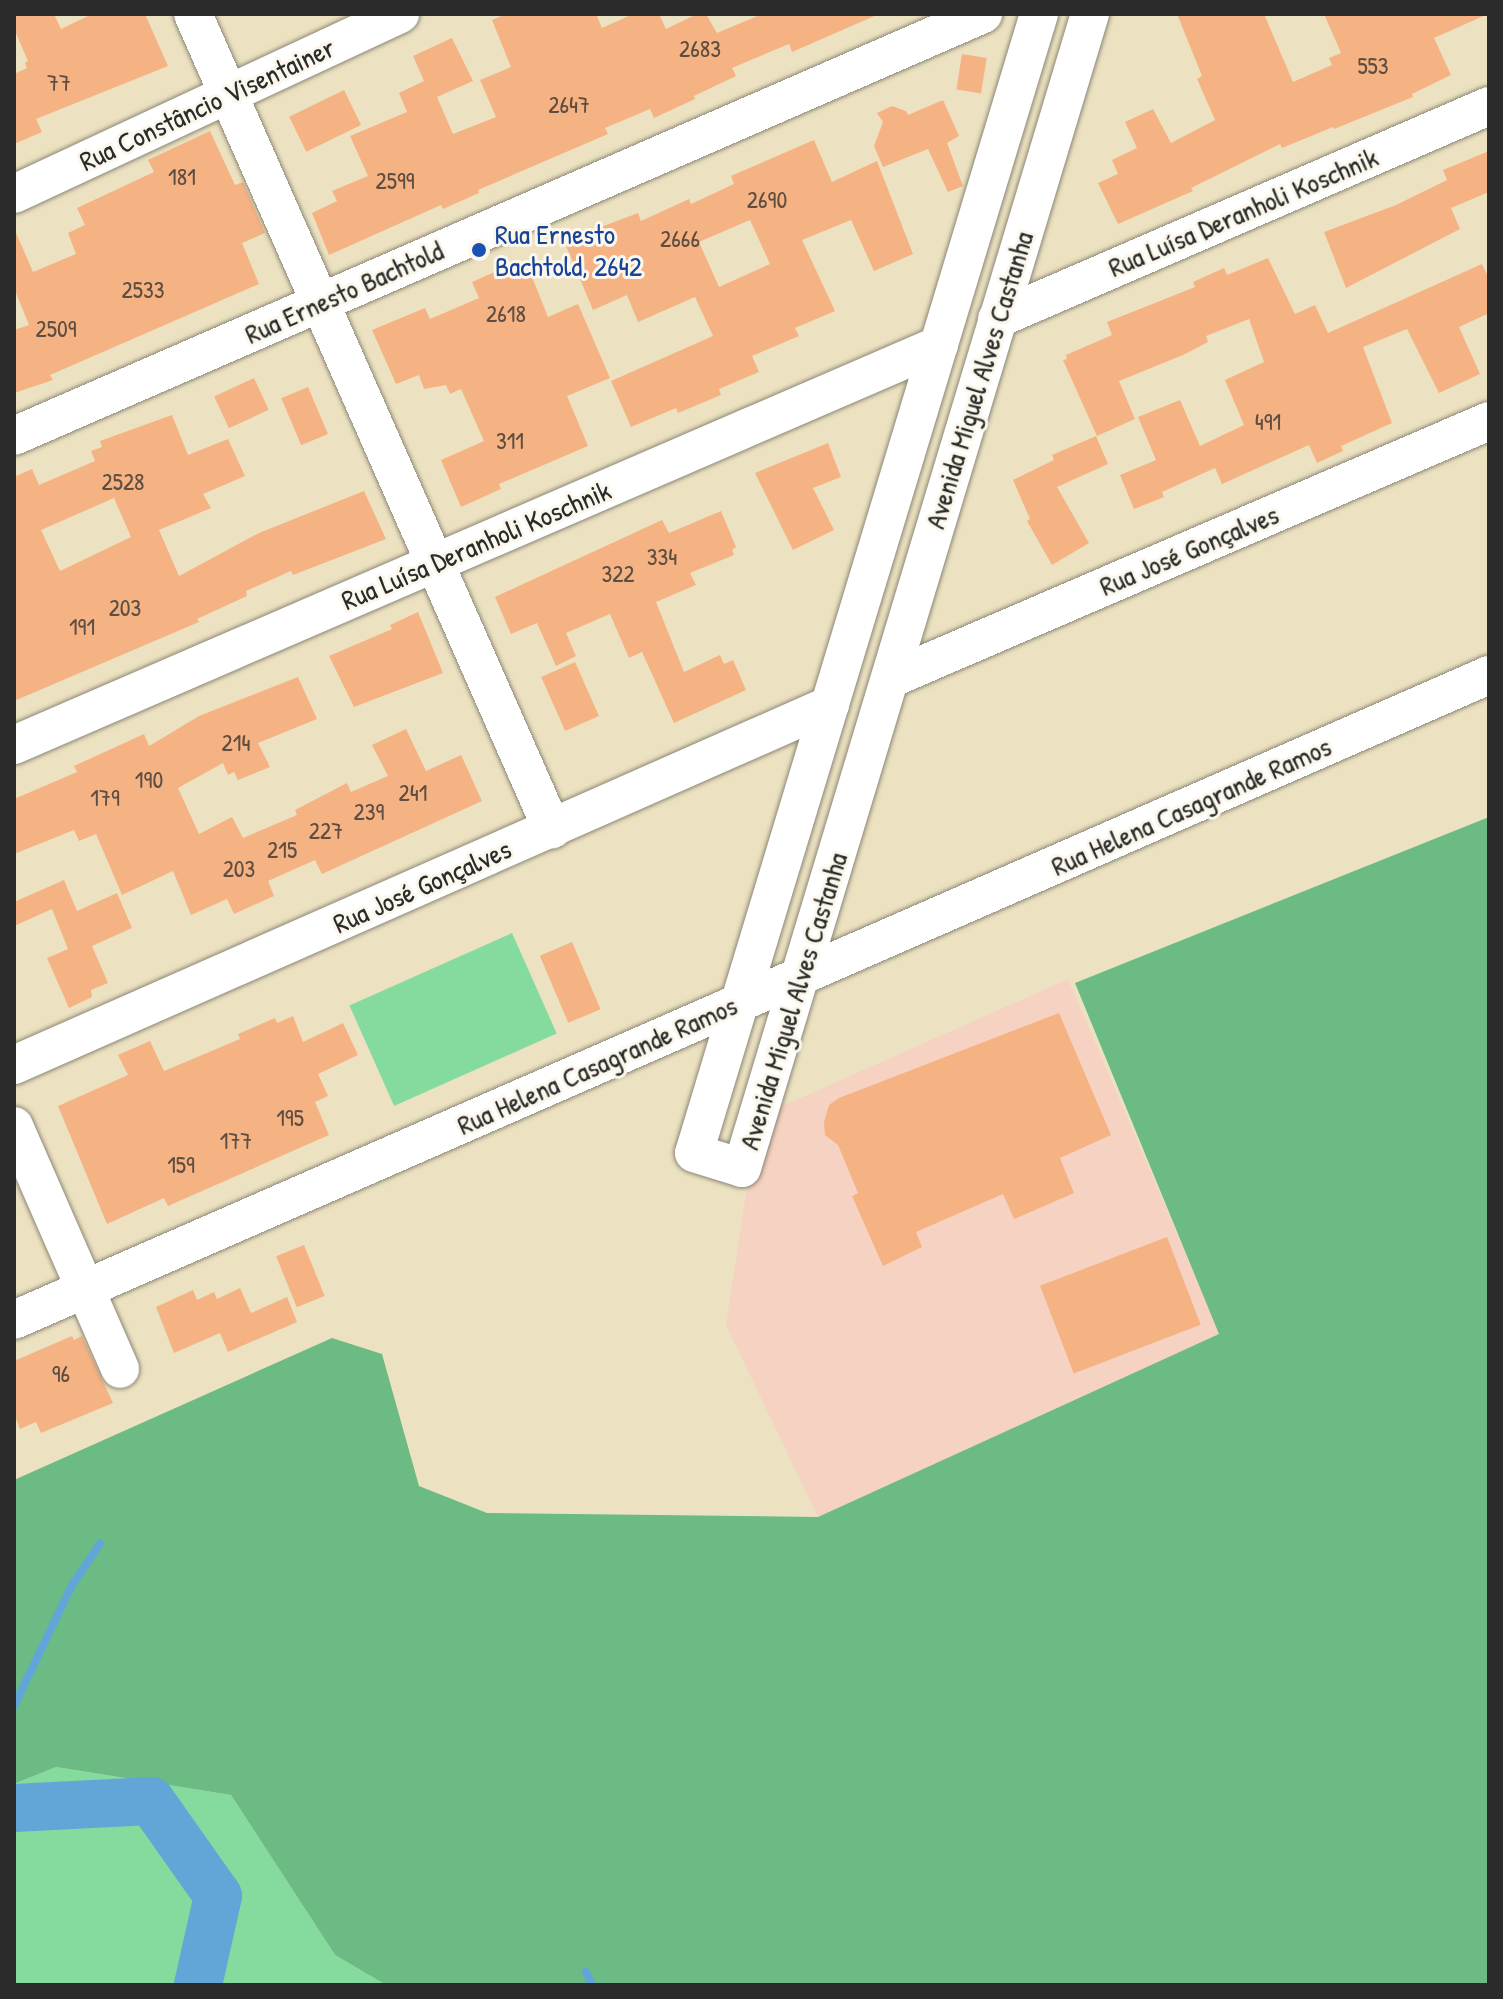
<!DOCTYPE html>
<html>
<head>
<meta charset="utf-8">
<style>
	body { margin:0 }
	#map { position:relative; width:1503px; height:1999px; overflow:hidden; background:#ece2c1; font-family:"Patrick Hand",sans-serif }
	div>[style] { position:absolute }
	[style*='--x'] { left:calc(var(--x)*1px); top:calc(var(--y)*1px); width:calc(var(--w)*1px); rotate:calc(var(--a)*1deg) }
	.built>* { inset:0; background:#f6d2c3 }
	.green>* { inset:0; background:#85db9e; transform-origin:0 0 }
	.forest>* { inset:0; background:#6cbb85 }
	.stream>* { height:8px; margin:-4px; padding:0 4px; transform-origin:4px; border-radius:4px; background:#62a6d7 }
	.river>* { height:48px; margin:-24px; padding:0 24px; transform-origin:24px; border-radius:24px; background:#62a6d7 }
	.building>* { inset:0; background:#f5b384; transform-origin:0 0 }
	.roads { filter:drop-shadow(0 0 2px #8c8676) drop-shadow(0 0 2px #8c8676) }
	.minor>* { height:38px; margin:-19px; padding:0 19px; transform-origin:19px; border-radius:19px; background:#fff }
	.dots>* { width:22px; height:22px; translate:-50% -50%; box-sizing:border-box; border:4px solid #fbf7ec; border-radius:50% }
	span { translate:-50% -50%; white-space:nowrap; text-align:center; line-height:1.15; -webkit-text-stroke:6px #fbf7ec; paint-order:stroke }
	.number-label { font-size:24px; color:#5e4d41 }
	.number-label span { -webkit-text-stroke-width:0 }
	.street-label { font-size:28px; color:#2b2b2b }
	.transit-label { font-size:28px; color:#164399 }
	.left { translate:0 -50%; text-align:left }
	.frame { position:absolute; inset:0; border:16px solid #2b2b2b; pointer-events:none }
</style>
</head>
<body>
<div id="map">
	<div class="built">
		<div style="clip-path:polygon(1068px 979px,1220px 1334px,818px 1517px,726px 1325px,747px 1187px,769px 1112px)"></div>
	</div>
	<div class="green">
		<div style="left:512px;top:933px;width:110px;height:178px;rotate:66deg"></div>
		<div style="clip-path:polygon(56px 1767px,231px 1795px,335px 1955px,386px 1985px,14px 1985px,14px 1784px)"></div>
	</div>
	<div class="forest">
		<div style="clip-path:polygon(1489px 817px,1489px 1985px,386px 1985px,335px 1955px,231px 1795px,56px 1767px,14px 1784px,14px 1480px,332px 1338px,382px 1354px,419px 1486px,487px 1513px,818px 1517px,1219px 1334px,1075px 983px)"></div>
	</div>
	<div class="stream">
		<div style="--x:14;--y:1706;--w:134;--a:-64.4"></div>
		<div style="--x:72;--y:1585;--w:50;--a:-55.7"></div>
		<div style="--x:586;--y:1972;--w:14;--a:65"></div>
	</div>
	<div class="river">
		<div style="--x:14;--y:1808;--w:137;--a:-2.9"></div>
		<div style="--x:151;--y:1801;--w:116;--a:54.8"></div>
		<div style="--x:218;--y:1896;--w:91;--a:102.7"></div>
	</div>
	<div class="building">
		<div style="clip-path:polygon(14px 14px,54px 14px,61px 29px,92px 14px,145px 14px,168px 66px,36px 119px,42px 132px,14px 144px,14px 69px,16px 73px,27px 68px,25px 63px,28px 61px,14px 29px)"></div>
		<div style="clip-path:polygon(506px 14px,596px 14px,602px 28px,633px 14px,659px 14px,666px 29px,697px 14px,706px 14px,717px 33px,762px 14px,879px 14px,792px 52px,789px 44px,732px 68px,736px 76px,694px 96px,695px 99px,654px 118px,650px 109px,605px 128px,608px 134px,478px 190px,479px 193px,443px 209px,441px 205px,329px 255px,312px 213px,337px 201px,332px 191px,368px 176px,350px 136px,407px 112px,399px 93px,424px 81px,413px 56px,452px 38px,473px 81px,437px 97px,453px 134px,496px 117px,480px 80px,511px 67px,492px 20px)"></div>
		<div style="clip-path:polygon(1177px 14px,1264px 14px,1293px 82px,1332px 65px,1329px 58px,1341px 53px,1324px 14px,1488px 14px,1434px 38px,1451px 75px,1412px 94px,1413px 97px,1334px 129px,1333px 127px,1282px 148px,1280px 144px,1191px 188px,1193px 191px,1118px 224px,1098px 183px,1118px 174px,1112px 160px,1137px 148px,1125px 122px,1153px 109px,1171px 143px,1215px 120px,1197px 79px,1202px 76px)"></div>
		<div style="left:962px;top:54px;width:25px;height:36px;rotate:9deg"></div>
		<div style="left:344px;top:90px;width:39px;height:61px;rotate:64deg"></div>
		<div style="clip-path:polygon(943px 100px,959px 136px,947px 143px,963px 186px,948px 192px,928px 149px,883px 167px,874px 146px,883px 122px,877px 113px,892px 106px,906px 111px,908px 115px)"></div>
		<div style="clip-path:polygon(210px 131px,235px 185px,243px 182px,265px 233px,242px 243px,259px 284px,50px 375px,53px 380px,14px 393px,14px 330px,29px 325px,14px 288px,14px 228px,33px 272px,76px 254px,68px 233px,85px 225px,77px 208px,154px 172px,148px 160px)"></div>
		<div style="clip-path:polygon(evenodd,814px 140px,832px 182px,877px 161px,913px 254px,874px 271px,851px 220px,802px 240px,835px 311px,795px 328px,799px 336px,752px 356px,759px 372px,719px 389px,721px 395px,678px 413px,676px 408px,631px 427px,611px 381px,713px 336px,695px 297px,638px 322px,627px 295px,593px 310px,564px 241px,638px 213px,641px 221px,689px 199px,691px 204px,734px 184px,731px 176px,814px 140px,750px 220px,770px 264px,719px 287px,699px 242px,750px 220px)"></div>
		<div style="clip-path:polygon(1489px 151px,1489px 192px,1451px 208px,1460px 229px,1346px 288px,1324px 232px,1396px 205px,1447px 180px,1443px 170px)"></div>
		<div style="clip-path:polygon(1268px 258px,1295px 314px,1315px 305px,1328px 333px,1482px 264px,1489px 279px,1489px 313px,1459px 327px,1480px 374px,1439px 393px,1407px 329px,1363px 347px,1392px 423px,1341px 446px,1343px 451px,1317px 463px,1309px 445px,1222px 484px,1215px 468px,1162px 492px,1164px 497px,1134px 509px,1120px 475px,1156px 460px,1138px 417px,1180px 400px,1200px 446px,1244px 425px,1225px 380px,1264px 362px,1249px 319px,1206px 336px,1208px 342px,1183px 355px,1119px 381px,1135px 419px,1097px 436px,1063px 360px,1067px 359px,1066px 355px,1112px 335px,1107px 322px,1195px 287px,1193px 282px,1224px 268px,1227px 275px)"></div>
		<div style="clip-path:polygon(508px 266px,514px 278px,530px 272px,548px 317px,578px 304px,610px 378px,567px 396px,588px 446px,499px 484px,501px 489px,461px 507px,441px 460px,484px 441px,461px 389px,450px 394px,446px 385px,424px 389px,419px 375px,396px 384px,372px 330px,425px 308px,430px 319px,479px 298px,472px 282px)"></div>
		<div style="left:254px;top:378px;width:35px;height:44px;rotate:65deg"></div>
		<div style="left:308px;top:387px;width:51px;height:29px;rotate:67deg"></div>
		<div style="clip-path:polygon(evenodd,172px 415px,188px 455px,228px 439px,245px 476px,203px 494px,211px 508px,159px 530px,179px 576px,259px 533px,364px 491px,386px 539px,293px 575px,291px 571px,246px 591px,247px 596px,197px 619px,199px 622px,14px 701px,14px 477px,32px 469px,39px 485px,95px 461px,91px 451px,102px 447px,100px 441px,172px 415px,114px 498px,131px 537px,60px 571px,41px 530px,114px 498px)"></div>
		<div style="clip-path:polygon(1096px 436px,1108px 464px,1057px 487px,1089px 543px,1052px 565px,1027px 521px,1030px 519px,1013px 480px,1054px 460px,1052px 455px)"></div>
		<div style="clip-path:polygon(828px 443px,841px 477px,813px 488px,834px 530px,793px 550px,755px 473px)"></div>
		<div style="clip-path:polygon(721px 511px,736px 547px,732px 550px,734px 555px,690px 573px,696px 585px,656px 602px,684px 672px,720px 655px,724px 664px,733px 660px,746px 690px,674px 723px,642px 652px,629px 658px,610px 614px,566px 633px,576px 656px,556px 666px,537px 623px,511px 634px,495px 597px,662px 520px,669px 533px)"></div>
		<div style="clip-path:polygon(418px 612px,443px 673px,354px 707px,329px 656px,392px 629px,390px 625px)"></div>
		<div style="left:575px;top:662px;width:59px;height:37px;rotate:66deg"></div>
		<div style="clip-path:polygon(298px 677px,317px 719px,258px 743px,270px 767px,238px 780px,234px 772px,228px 775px,223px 763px,178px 788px,199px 834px,232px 817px,243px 838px,297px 815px,295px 810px,347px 783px,351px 792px,388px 776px,372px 745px,406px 729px,426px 771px,461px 755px,482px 801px,322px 874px,315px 860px,268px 881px,274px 896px,234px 914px,227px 899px,191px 915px,173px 871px,122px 895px,96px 834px,79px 841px,74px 830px,14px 854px,14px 799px,77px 772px,74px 766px,144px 734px,149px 746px,199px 716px)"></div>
		<div style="clip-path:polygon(64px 880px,77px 911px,117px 893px,132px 928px,92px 946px,108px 983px,91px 990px,92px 997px,69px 1008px,47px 958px,68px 949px,52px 909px,14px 926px,14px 902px)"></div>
		<div style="left:572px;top:942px;width:73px;height:35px;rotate:67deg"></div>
		<div style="clip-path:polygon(1059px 1013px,1111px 1135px,1060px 1158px,1074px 1193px,1014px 1219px,1003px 1194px,916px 1232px,922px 1247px,883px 1266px,852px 1196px,858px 1193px,838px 1145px,825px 1135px,824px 1122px,829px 1105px,839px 1098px)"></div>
		<div style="clip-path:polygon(293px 1016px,303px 1042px,343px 1023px,358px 1055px,318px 1074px,328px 1096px,315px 1102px,329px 1135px,168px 1206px,164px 1198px,107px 1224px,58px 1106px,128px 1075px,118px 1055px,150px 1041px,164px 1071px,240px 1039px,238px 1034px,275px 1018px,277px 1023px)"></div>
		<div style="left:1167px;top:1237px;width:94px;height:136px;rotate:69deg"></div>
		<div style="left:304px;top:1245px;width:55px;height:30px;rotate:68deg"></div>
		<div style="clip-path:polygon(240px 1288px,251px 1313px,287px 1297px,297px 1322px,228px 1352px,220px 1333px,174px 1353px,156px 1307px,193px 1290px,197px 1300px,214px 1292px,217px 1299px)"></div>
		<div style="clip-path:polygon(72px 1336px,74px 1340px,82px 1336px,113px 1403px,41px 1433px,36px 1422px,20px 1429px,14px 1414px,14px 1361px)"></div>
	</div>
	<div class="roads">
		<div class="minor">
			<div style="--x:193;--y:14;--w:891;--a:66.23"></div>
			<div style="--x:1039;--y:14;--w:1190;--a:106.85"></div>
			<div style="--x:694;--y:1153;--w:50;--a:17.4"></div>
			<div style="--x:742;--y:1168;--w:1205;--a:-73.22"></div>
			<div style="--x:14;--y:194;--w:426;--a:-25"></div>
			<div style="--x:997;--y:319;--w:536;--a:-23.41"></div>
			<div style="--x:14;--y:436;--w:1057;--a:-23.53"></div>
			<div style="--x:890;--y:679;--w:652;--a:-23.3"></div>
			<div style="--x:14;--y:745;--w:1008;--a:-23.39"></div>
			<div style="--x:14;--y:1065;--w:892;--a:-23.81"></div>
			<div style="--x:14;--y:1126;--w:265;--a:66.4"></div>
			<div style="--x:14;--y:1320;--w:1610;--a:-23.62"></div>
		</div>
	</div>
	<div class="dots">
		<div style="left:479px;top:250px;background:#1a4fb4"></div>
	</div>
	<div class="number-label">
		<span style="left:700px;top:49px">2683</span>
		<span style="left:1373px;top:66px">553</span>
		<span style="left:59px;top:83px">77</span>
		<span style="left:569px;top:105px">2647</span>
		<span style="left:182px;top:177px">181</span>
		<span style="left:395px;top:181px">2599</span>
		<span style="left:767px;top:200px">2690</span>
		<span style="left:680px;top:239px">2666</span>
		<span style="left:143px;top:290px">2533</span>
		<span style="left:506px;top:314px">2618</span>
		<span style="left:56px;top:329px">2509</span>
		<span style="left:1268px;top:422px">491</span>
		<span style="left:510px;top:441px">311</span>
		<span style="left:123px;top:482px">2528</span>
		<span style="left:662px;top:557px">334</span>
		<span style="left:618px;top:574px">322</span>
		<span style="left:125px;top:608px">203</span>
		<span style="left:82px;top:627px">191</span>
		<span style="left:236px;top:743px">214</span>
		<span style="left:149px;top:780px">190</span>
		<span style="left:413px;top:793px">241</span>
		<span style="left:105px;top:798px">179</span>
		<span style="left:369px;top:812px">239</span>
		<span style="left:326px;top:831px">227</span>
		<span style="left:282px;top:850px">215</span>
		<span style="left:239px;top:869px">203</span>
		<span style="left:290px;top:1118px">195</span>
		<span style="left:236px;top:1141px">177</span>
		<span style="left:181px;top:1165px">159</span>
		<span style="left:61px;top:1374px">96</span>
	</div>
	<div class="street-label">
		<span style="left:207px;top:104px;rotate:-25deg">Rua Constâncio Visentainer</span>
		<span style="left:1243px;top:212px;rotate:-23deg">Rua Luísa Deranholi Koschnik</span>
		<span style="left:344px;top:292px;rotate:-24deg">Rua Ernesto Bachtold</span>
		<span style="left:979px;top:380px;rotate:-73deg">Avenida Miguel Alves Castanha</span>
		<span style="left:476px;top:545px;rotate:-23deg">Rua Luísa Deranholi Koschnik</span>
		<span style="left:1189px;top:550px;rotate:-23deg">Rua José Gonçalves</span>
		<span style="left:1191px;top:806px;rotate:-24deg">Rua Helena Casagrande Ramos</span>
		<span style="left:422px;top:886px;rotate:-24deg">Rua José Gonçalves</span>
		<span style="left:793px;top:1001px;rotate:-73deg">Avenida Miguel Alves Castanha</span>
		<span style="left:597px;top:1065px;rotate:-24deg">Rua Helena Casagrande Ramos</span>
	</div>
	<div class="transit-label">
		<span class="left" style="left:495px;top:250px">Rua Ernesto<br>Bachtold, 2642</span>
	</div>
	<div class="frame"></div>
</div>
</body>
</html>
